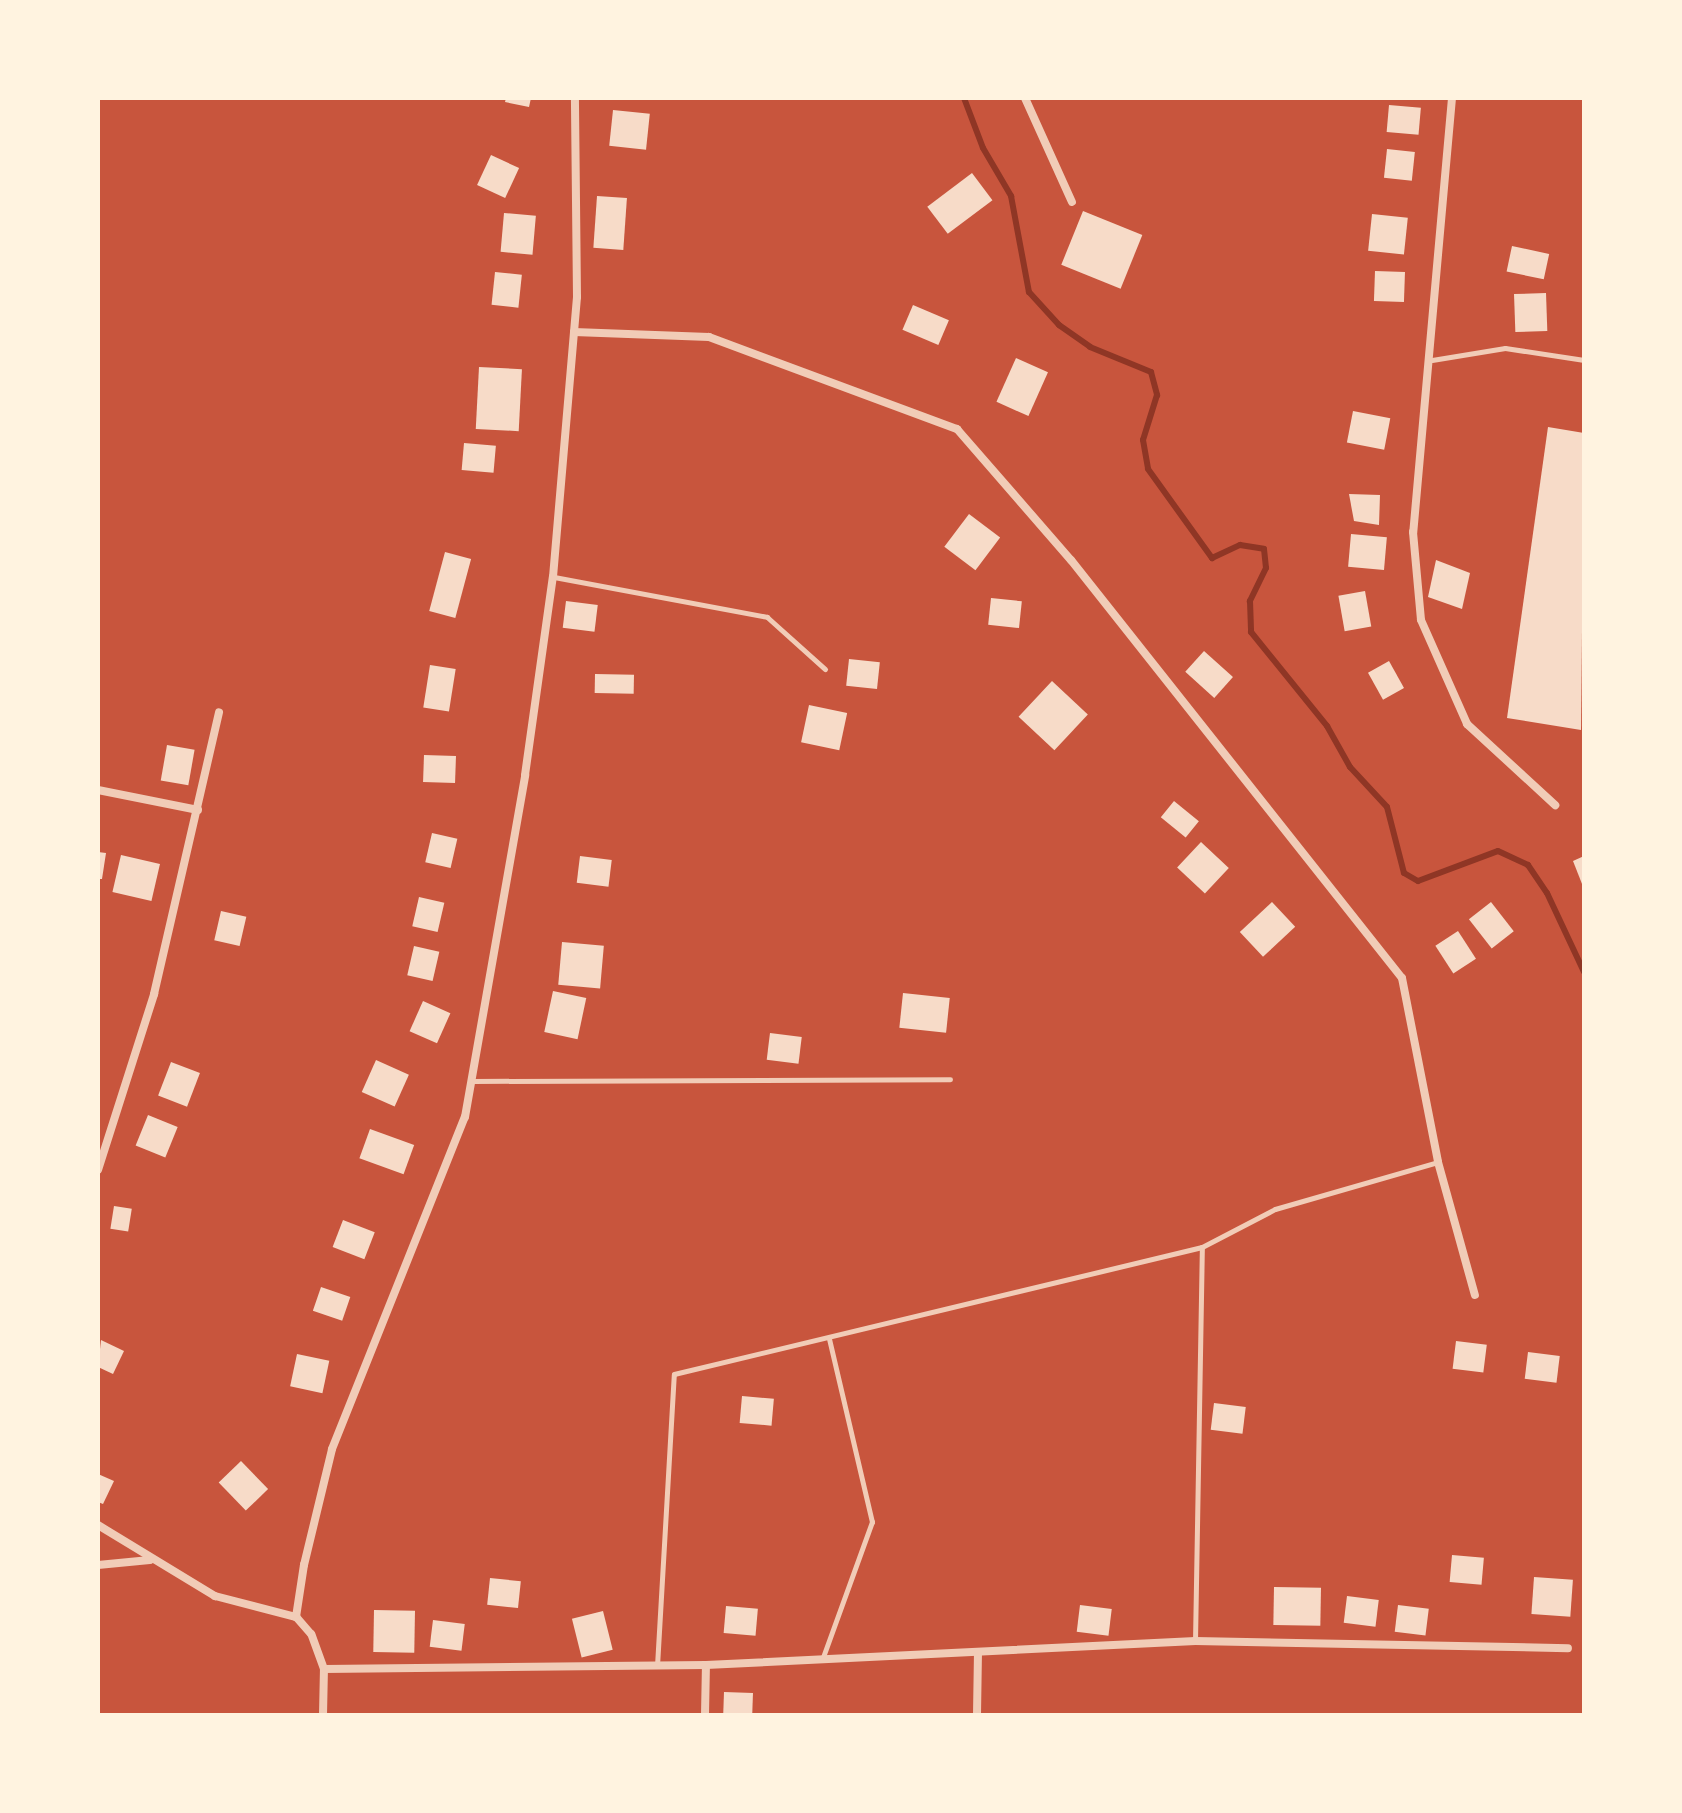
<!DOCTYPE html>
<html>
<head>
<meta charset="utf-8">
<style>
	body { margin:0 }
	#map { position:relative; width:1682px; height:1813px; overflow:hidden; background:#c8553d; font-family:Lato,sans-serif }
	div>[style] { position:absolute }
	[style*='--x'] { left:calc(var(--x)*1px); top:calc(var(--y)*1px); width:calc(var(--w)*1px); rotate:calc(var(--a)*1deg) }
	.stream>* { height:6px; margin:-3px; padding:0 3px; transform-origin:3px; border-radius:3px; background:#8f3625 }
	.building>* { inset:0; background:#f7dbc8; transform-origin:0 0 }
	.service>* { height:5px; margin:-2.5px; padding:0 2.5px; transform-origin:2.5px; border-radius:2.5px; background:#f1ccb7 }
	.minor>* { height:8px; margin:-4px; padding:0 4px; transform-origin:4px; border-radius:4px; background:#f1ccb7 }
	span { translate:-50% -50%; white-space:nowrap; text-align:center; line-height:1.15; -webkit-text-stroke:6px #fff3e0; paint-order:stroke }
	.frame { position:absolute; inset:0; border:100px solid #fff3e0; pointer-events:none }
</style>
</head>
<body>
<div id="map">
	<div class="stream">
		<div style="--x:964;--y:98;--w:53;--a:69.2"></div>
		<div style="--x:983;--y:148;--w:56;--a:59.7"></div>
		<div style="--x:1011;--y:196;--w:98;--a:79.4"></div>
		<div style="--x:1029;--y:292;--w:45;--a:47.7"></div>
		<div style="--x:1059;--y:325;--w:38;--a:35"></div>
		<div style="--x:1090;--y:347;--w:66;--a:22.3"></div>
		<div style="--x:1151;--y:372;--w:24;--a:75"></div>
		<div style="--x:1157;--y:395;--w:47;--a:107.3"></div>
		<div style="--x:1143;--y:440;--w:29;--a:80"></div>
		<div style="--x:1148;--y:469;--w:110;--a:54.3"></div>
		<div style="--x:1212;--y:558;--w:31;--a:-25"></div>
		<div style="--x:1240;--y:545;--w:24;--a:9"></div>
		<div style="--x:1264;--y:549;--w:19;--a:84"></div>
		<div style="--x:1266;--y:568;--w:37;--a:116"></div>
		<div style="--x:1250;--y:601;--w:31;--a:88"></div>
		<div style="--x:1251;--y:632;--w:121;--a:51"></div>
		<div style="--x:1327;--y:726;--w:47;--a:60.7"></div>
		<div style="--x:1350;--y:767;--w:54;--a:47.2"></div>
		<div style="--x:1387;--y:807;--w:68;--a:75.6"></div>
		<div style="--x:1404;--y:873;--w:16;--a:30"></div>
		<div style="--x:1418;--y:881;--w:85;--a:-20.6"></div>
		<div style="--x:1498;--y:851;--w:33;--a:25"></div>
		<div style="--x:1528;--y:865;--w:34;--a:56"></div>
		<div style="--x:1547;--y:893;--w:87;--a:64.9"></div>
	</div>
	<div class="building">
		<div style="clip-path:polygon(506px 98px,531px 98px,529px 107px,505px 102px)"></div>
		<div style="left:1389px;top:105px;width:32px;height:27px;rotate:5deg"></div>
		<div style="left:613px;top:110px;width:37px;height:36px;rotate:6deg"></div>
		<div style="left:1387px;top:149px;width:28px;height:29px;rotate:6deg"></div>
		<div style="left:491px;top:155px;width:31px;height:33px;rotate:25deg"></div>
		<div style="left:972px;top:173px;width:34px;height:56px;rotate:53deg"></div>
		<div style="left:597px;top:196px;width:30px;height:52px;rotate:4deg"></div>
		<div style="left:1083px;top:211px;width:64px;height:58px;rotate:22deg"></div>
		<div style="left:504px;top:213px;width:32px;height:39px;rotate:5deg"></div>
		<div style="left:1372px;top:214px;width:36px;height:37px;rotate:6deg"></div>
		<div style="left:1512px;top:246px;width:38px;height:26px;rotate:12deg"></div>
		<div style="left:1375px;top:271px;width:30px;height:30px;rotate:2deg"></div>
		<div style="left:495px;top:272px;width:27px;height:33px;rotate:6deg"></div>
		<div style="left:1546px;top:293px;width:38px;height:32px;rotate:88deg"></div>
		<div style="left:913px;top:305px;width:39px;height:27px;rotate:23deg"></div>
		<div style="left:1016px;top:358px;width:35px;height:48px;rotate:24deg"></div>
		<div style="left:479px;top:367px;width:43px;height:62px;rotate:3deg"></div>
		<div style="left:1353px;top:411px;width:38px;height:32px;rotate:11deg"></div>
		<div style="clip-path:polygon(1548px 427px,1584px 433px,1581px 730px,1507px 718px)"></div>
		<div style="left:464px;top:443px;width:32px;height:27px;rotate:5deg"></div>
		<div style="clip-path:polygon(1349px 494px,1380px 495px,1379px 525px,1354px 521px)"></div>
		<div style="left:969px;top:514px;width:39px;height:41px;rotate:37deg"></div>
		<div style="left:1351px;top:534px;width:36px;height:33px;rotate:5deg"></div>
		<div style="left:445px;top:552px;width:27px;height:61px;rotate:15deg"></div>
		<div style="clip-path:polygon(1436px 560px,1470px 573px,1462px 609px,1428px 597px)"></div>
		<div style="left:1365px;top:591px;width:36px;height:27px;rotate:80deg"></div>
		<div style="left:991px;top:598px;width:31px;height:27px;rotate:6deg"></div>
		<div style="left:566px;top:601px;width:32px;height:27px;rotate:7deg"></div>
		<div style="left:1204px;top:651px;width:39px;height:28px;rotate:42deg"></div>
		<div style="left:849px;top:659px;width:31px;height:27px;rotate:6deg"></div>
		<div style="left:1389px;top:661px;width:31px;height:24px;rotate:61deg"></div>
		<div style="left:430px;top:665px;width:26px;height:43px;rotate:9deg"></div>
		<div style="left:595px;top:674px;width:39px;height:19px;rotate:1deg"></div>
		<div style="left:1052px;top:681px;width:49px;height:49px;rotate:43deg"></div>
		<div style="left:809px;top:705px;width:39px;height:38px;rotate:12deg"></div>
		<div style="left:167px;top:745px;width:28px;height:36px;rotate:10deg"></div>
		<div style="left:424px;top:755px;width:32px;height:27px;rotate:2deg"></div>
		<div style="left:1174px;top:801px;width:32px;height:21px;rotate:39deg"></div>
		<div style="left:432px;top:833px;width:26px;height:30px;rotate:13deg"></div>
		<div style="left:1201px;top:842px;width:38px;height:35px;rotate:43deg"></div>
		<div style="clip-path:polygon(98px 852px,106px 853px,102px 879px,98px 879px)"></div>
		<div style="left:121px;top:855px;width:40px;height:38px;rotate:13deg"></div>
		<div style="left:580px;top:856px;width:32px;height:27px;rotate:7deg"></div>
		<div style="clip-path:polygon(1584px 856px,1584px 889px,1573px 861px)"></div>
		<div style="left:419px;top:897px;width:26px;height:30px;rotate:13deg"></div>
		<div style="left:1272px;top:902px;width:34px;height:44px;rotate:47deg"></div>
		<div style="left:1491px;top:902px;width:37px;height:28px;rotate:52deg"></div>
		<div style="left:221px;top:911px;width:26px;height:30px;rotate:13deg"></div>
		<div style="left:1458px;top:931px;width:33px;height:27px;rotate:57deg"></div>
		<div style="left:562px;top:942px;width:42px;height:43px;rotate:5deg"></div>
		<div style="left:414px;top:946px;width:26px;height:30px;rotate:13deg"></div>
		<div style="left:553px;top:991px;width:34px;height:42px;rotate:12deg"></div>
		<div style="left:903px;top:993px;width:47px;height:35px;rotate:6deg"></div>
		<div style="left:423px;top:1001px;width:30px;height:33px;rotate:24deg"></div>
		<div style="left:770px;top:1033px;width:32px;height:27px;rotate:7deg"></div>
		<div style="left:376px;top:1060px;width:36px;height:35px;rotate:24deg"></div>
		<div style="left:171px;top:1062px;width:31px;height:36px;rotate:21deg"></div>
		<div style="left:148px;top:1115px;width:32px;height:33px;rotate:22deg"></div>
		<div style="left:370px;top:1129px;width:47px;height:31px;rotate:20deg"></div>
		<div style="left:114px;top:1206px;width:18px;height:23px;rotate:9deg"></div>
		<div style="left:343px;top:1220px;width:34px;height:29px;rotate:21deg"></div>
		<div style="left:321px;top:1287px;width:31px;height:25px;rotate:19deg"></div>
		<div style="clip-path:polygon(101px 1340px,124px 1351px,113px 1374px,98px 1367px)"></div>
		<div style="left:1456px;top:1341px;width:31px;height:28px;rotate:7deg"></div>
		<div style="left:1528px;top:1352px;width:32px;height:27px;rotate:7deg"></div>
		<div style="left:297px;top:1354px;width:33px;height:33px;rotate:12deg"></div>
		<div style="left:742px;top:1396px;width:32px;height:27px;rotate:5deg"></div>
		<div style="left:1214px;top:1403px;width:32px;height:27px;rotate:7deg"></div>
		<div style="left:241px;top:1461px;width:39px;height:31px;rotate:46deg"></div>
		<div style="clip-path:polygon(98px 1474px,114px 1481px,103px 1504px,98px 1502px)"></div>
		<div style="left:1452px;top:1555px;width:32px;height:27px;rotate:5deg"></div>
		<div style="left:1534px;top:1577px;width:39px;height:37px;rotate:4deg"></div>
		<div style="left:490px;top:1578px;width:31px;height:27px;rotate:6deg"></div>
		<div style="left:1274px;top:1587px;width:47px;height:38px;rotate:1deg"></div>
		<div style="left:1347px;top:1596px;width:32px;height:27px;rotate:7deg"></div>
		<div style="left:1080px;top:1605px;width:32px;height:27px;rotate:7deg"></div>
		<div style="left:1398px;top:1605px;width:31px;height:27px;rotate:7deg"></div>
		<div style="left:726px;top:1606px;width:32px;height:27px;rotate:5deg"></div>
		<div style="left:374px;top:1610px;width:41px;height:42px;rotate:1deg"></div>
		<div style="left:603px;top:1611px;width:40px;height:32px;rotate:76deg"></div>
		<div style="left:433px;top:1620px;width:32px;height:27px;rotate:7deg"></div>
		<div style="left:724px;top:1692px;width:29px;height:23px;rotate:2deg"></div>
	</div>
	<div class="service">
		<div style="--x:1432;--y:360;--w:74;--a:-9.3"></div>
		<div style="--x:1505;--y:348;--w:80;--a:8.6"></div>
		<div style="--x:554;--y:577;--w:217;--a:10.6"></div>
		<div style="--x:767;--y:617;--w:78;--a:41.9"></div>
		<div style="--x:473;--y:1081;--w:477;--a:-0.2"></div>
		<div style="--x:1195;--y:1641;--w:394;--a:-89"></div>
		<div style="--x:823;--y:1657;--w:144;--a:-70.1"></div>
		<div style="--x:872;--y:1522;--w:189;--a:-103.2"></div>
		<div style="--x:657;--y:1666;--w:292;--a:-86.7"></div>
		<div style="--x:674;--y:1374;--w:543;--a:-13.52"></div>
		<div style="--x:1202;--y:1247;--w:82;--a:-27.5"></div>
		<div style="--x:1275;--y:1209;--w:170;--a:-16.1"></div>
	</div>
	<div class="minor">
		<div style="--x:1025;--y:98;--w:114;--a:65.7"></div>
		<div style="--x:1452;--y:98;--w:436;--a:95.1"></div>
		<div style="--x:1413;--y:532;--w:88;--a:84.8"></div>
		<div style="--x:1421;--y:620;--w:114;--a:66.1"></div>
		<div style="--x:1467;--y:724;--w:120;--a:42.6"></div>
		<div style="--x:574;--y:332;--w:135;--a:2.1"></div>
		<div style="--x:709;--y:337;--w:265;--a:20.4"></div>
		<div style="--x:957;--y:429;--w:174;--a:49"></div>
		<div style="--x:1071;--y:560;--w:533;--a:51.63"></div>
		<div style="--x:1402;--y:978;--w:187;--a:78.9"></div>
		<div style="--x:1438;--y:1162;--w:138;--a:74.5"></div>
		<div style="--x:98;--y:790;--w:102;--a:11.3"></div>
		<div style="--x:98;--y:1170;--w:185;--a:-72.3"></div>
		<div style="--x:154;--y:994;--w:289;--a:-77"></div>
		<div style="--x:98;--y:1525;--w:137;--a:31.3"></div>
		<div style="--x:215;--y:1596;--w:84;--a:14.5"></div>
		<div style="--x:98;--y:1565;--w:52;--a:-5.5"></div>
		<div style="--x:324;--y:1669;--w:382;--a:-0.6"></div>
		<div style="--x:706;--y:1665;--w:490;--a:-2.8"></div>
		<div style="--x:1195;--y:1641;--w:373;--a:1.1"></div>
		<div style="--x:323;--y:1715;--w:46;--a:-88.8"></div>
		<div style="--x:324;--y:1669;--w:37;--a:-110"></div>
		<div style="--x:311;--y:1634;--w:23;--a:-131"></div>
		<div style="--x:296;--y:1617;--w:53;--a:-81.3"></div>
		<div style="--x:304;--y:1565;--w:119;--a:-76.4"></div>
		<div style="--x:332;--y:1449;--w:358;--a:-68.2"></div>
		<div style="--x:465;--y:1117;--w:347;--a:-80"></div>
		<div style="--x:525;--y:775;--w:200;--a:-82"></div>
		<div style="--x:553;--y:577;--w:281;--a:-85.1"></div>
		<div style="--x:577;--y:297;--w:199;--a:-90.6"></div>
		<div style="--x:705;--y:1715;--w:50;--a:-88.9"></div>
		<div style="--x:977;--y:1715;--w:63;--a:-89.1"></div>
	</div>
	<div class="frame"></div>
</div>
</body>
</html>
